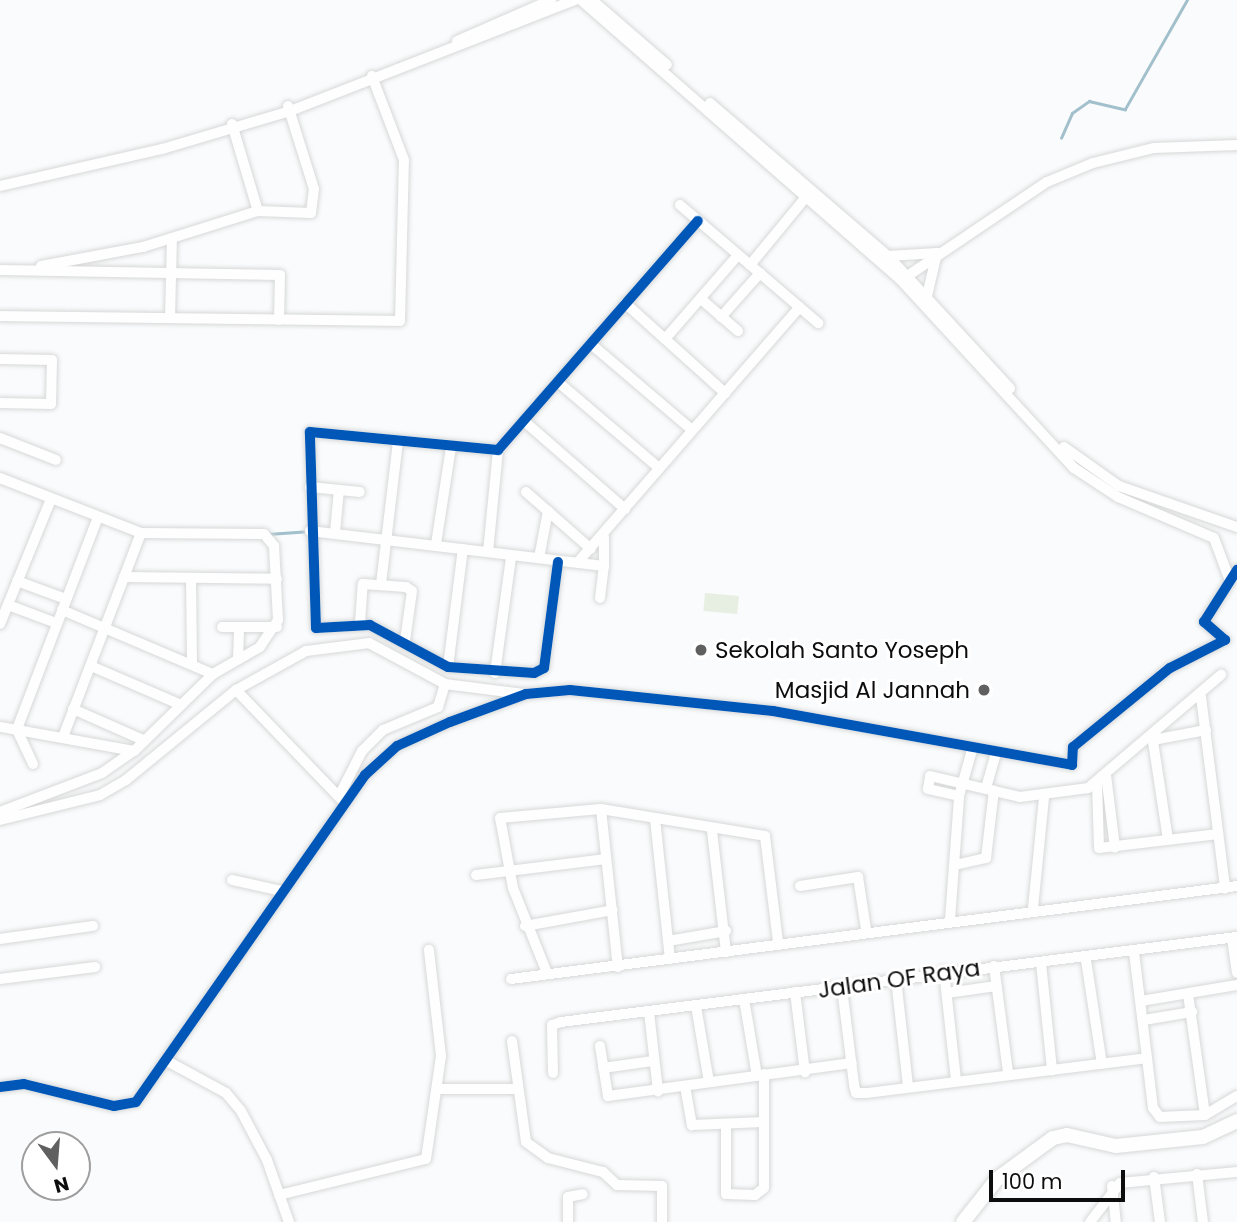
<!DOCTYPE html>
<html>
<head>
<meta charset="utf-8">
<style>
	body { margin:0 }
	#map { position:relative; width:1237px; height:1222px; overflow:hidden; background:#fafbfc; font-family:Poppins,sans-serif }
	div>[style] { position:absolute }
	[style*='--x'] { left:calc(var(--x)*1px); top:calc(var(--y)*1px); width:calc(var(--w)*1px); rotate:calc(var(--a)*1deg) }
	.green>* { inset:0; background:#e7efe3; transform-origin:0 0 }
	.stream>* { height:2.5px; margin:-1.25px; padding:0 1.25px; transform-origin:1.25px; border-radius:1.25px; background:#a2c0cc }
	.roads { filter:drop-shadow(0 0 2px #d7d8d8) drop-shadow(0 0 2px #d7d8d8) }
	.minor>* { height:10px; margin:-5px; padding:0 5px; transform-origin:5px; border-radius:5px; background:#fefeff }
	.tertiary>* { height:14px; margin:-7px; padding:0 7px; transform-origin:7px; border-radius:7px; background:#fefeff }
	.cycleway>* { height:10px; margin:-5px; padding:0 5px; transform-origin:5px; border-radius:5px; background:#0057b8 }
	.dots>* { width:19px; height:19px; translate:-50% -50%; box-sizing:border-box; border:4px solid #fff; border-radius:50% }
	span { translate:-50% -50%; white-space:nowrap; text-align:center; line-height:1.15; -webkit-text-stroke:6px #fff; paint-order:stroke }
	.poi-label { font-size:23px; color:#0d0d0e }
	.left { translate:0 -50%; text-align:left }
	.right { translate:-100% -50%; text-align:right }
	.street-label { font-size:23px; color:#0d0d0e }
	.north { position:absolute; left:21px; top:1131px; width:70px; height:70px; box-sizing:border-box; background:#fff; border:2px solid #9e9e9f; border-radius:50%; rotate:164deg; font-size:19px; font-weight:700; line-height:28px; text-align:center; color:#0d0d0e }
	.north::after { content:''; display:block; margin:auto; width:24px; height:32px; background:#606061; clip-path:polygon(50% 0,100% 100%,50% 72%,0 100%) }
	.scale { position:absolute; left:989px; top:1170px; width:136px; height:32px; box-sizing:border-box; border:4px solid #0d0d0e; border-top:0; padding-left:9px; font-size:21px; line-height:24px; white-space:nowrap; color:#0d0d0e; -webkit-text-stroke:5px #fff; paint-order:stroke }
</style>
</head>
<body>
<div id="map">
	<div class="green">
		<div style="left:705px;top:593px;width:34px;height:18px;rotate:5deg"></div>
	</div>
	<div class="stream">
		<div style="--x:1061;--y:138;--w:27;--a:-66"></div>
		<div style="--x:1072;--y:113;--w:21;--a:-35"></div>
		<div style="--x:1089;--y:101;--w:37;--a:13"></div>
		<div style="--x:1125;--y:109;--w:125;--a:-60.4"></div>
		<div style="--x:268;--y:534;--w:39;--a:-4"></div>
	</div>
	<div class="roads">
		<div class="minor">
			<div style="--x:581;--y:0;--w:424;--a:41.2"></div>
			<div style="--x:900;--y:279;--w:257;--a:47.4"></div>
			<div style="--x:1074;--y:468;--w:53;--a:33.4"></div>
			<div style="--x:1118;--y:497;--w:104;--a:23.1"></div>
			<div style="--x:1214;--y:538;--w:46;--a:69.6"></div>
			<div style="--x:592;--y:0;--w:99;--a:40.9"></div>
			<div style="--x:457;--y:41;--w:103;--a:-23.6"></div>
			<div style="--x:710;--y:103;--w:235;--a:40.7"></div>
			<div style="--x:888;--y:256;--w:180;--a:47.3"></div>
			<div style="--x:232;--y:124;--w:91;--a:73.4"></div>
			<div style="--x:258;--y:211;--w:53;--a:2.2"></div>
			<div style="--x:311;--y:213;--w:24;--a:-83"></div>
			<div style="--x:314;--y:189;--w:87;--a:-107.4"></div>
			<div style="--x:0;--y:186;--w:166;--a:-12.9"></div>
			<div style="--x:162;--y:149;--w:134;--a:-16.5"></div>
			<div style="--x:290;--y:111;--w:306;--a:-21.3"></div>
			<div style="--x:680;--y:205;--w:182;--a:40.5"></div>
			<div style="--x:888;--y:256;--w:49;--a:-3.5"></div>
			<div style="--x:937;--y:253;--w:44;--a:103.1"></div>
			<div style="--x:750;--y:265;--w:96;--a:-50.5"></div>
			<div style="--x:41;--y:266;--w:104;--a:-10.6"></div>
			<div style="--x:143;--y:247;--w:121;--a:-17.4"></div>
			<div style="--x:0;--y:270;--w:280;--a:1"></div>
			<div style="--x:280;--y:275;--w:45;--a:91.3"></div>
			<div style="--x:903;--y:279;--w:174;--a:-34"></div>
			<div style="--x:1047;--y:182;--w:50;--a:-22.4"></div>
			<div style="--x:1093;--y:163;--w:63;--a:-13.8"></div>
			<div style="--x:1154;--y:148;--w:83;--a:-2.1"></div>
			<div style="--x:701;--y:299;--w:49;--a:40.9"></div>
			<div style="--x:625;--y:303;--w:135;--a:42"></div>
			<div style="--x:0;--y:316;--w:400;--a:0.7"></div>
			<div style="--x:400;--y:321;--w:161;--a:-88.6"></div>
			<div style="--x:404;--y:160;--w:90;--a:-110.9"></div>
			<div style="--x:721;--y:317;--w:59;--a:-48.4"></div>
			<div style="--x:170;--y:318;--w:80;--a:-88.6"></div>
			<div style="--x:665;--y:339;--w:111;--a:-49"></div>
			<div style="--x:591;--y:344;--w:133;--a:40.4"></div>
			<div style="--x:0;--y:359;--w:52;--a:1.1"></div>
			<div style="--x:52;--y:360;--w:44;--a:91.3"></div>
			<div style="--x:51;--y:404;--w:51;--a:-178.9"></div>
			<div style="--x:558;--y:382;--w:133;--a:40.4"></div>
			<div style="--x:524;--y:421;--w:134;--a:41.1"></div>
			<div style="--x:0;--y:438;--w:60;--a:21.4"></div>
			<div style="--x:1064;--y:447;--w:67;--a:35.3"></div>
			<div style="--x:1119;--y:486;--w:125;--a:19.2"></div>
			<div style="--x:0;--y:478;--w:151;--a:21.3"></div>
			<div style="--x:141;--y:533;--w:123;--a:0.5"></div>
			<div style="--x:264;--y:534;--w:16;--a:50"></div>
			<div style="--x:274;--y:546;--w:74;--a:86.9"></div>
			<div style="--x:278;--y:620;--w:32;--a:124"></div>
			<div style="--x:260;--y:647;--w:54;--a:150.1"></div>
			<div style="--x:213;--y:674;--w:110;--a:135.7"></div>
			<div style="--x:134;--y:751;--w:136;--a:-169.8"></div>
			<div style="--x:310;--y:487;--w:50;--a:5.7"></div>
			<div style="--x:526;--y:492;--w:86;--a:41.2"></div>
			<div style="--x:310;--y:531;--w:296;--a:6.8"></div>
			<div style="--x:604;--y:566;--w:29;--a:-90"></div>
			<div style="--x:335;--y:532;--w:42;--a:-84.6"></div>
			<div style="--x:436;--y:544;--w:98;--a:-81.2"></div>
			<div style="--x:488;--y:552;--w:102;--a:-84.4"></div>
			<div style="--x:539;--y:558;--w:48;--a:-79.2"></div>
			<div style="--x:558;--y:562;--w:107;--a:97.5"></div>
			<div style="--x:544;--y:668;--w:11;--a:153"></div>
			<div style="--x:534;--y:673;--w:86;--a:-176"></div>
			<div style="--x:448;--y:667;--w:89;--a:-151.7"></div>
			<div style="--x:370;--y:625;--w:54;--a:176.8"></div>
			<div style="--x:316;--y:628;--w:196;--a:-91.8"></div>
			<div style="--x:310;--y:432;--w:189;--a:5.5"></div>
			<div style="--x:498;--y:450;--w:304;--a:-48.9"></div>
			<div style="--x:578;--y:562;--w:338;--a:-49"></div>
			<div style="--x:124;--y:577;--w:153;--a:0.7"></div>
			<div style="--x:191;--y:579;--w:86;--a:89.3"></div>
			<div style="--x:17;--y:581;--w:52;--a:20.2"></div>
			<div style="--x:381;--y:584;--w:143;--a:-83.2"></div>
			<div style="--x:600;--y:598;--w:32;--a:-83"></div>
			<div style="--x:8;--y:605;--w:51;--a:20.6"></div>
			<div style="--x:62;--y:610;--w:164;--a:23"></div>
			<div style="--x:360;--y:623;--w:39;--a:-86"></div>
			<div style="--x:363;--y:584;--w:43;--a:4"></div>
			<div style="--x:406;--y:587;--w:7;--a:34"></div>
			<div style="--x:412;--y:591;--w:50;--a:98"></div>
			<div style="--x:0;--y:624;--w:135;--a:-67.8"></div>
			<div style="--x:222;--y:627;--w:55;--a:0"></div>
			<div style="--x:238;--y:659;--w:31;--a:-88"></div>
			<div style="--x:91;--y:666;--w:98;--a:23.4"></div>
			<div style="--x:448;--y:667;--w:119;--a:-82.8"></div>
			<div style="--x:495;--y:673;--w:117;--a:-82.1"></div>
			<div style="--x:236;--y:690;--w:151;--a:46.1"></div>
			<div style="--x:1201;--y:697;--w:193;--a:82.8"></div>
			<div style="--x:73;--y:709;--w:77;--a:23.9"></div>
			<div style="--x:1152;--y:735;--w:106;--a:81.3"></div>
			<div style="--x:63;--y:737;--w:218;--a:-69.1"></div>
			<div style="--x:1153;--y:740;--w:54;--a:-10.7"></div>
			<div style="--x:33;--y:764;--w:38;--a:-115"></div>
			<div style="--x:17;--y:729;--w:227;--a:-69.1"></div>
			<div style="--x:1106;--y:775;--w:73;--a:82.9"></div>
			<div style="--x:1097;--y:784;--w:64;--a:88.2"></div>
			<div style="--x:1099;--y:848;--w:120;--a:-6.7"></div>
			<div style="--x:986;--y:788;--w:35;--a:-74"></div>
			<div style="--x:339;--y:796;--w:51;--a:-62.9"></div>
			<div style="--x:362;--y:751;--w:30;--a:-45"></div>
			<div style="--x:383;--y:730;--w:60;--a:-22.7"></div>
			<div style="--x:438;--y:707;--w:24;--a:-73"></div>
			<div style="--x:959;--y:796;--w:32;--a:-167"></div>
			<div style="--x:928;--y:789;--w:13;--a:-81"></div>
			<div style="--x:930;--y:776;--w:92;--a:13.1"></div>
			<div style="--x:1020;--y:797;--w:69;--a:-7.5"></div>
			<div style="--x:1088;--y:788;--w:175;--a:-40.4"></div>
			<div style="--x:601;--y:809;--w:159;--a:83.9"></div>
			<div style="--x:0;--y:812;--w:109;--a:-20.9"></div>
			<div style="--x:102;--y:773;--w:39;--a:-35"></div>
			<div style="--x:655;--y:819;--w:141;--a:83.9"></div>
			<div style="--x:0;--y:820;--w:103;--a:-14"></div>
			<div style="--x:100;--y:795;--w:30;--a:-30"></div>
			<div style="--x:126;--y:780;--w:142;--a:-39.3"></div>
			<div style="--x:236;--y:690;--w:80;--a:-29.1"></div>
			<div style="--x:306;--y:651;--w:64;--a:-7.2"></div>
			<div style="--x:369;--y:643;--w:86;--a:28.3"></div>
			<div style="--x:445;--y:684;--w:79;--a:7.3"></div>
			<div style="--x:712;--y:831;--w:122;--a:83.4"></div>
			<div style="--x:955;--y:865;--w:32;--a:-13"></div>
			<div style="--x:986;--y:858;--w:68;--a:-83.3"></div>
			<div style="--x:476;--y:875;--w:131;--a:-7"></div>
			<div style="--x:232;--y:880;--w:51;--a:12.4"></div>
			<div style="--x:800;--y:886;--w:59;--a:-8.8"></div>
			<div style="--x:858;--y:877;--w:53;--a:81.3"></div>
			<div style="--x:1033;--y:908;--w:112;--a:-84.3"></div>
			<div style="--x:950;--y:920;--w:124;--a:-85.8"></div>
			<div style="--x:959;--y:796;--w:48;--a:-74.2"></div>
			<div style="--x:525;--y:926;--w:89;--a:-10.3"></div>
			<div style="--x:1232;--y:938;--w:35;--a:82"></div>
			<div style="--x:0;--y:939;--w:94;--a:-8"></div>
			<div style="--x:668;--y:941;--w:59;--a:-9.8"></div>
			<div style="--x:1086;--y:960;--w:105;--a:81.3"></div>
			<div style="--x:1041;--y:963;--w:108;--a:84.1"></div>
			<div style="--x:994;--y:966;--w:108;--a:82.5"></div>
			<div style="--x:944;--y:971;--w:110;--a:83.7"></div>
			<div style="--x:547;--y:973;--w:92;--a:-111.8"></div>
			<div style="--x:513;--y:888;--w:71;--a:-100.5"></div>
			<div style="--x:500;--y:818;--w:101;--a:-5.1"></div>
			<div style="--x:601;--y:809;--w:166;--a:9.3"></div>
			<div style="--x:765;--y:836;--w:107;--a:83"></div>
			<div style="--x:0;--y:979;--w:96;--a:-7.2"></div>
			<div style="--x:511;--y:979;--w:732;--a:-7.3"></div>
			<div style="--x:896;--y:979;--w:108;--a:83.6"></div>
			<div style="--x:842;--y:988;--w:98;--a:82.9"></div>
			<div style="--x:854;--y:1085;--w:8;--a:76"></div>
			<div style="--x:856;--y:1093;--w:11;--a:0"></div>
			<div style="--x:867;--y:1093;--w:282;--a:-7.1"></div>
			<div style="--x:1147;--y:1058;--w:107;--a:-97"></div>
			<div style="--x:795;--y:992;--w:81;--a:82.9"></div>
			<div style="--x:947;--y:993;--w:50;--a:-8"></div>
			<div style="--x:1188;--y:994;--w:122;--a:82"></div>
			<div style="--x:744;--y:999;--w:78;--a:80.4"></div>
			<div style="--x:1141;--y:1001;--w:97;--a:-9.5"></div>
			<div style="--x:696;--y:1006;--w:77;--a:80.3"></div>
			<div style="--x:649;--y:1012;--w:80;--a:83.5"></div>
			<div style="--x:1144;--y:1020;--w:49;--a:-9.5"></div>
			<div style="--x:512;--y:1041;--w:102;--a:82.1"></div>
			<div style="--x:526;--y:1142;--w:27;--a:36"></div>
			<div style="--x:548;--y:1158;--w:57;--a:14.3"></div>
			<div style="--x:603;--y:1172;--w:19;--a:43"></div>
			<div style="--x:617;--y:1185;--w:45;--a:1.3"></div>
			<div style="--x:662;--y:1186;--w:36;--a:90"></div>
			<div style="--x:600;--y:1046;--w:51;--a:80.9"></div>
			<div style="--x:608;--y:1096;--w:246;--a:-7.7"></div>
			<div style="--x:1147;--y:1058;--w:50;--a:83.2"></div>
			<div style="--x:1153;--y:1108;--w:11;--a:52"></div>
			<div style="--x:1160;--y:1117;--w:45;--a:-2.5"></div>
			<div style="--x:1205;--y:1115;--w:37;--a:-31"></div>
			<div style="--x:167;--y:1061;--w:67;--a:28.5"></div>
			<div style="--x:226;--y:1093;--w:23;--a:50"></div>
			<div style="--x:241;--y:1111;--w:55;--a:62"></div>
			<div style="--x:267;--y:1160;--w:66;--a:70.5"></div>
			<div style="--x:603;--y:1068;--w:50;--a:-8"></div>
			<div style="--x:553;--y:1073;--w:48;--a:-91.2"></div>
			<div style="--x:552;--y:1025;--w:9;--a:-18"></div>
			<div style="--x:561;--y:1022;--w:681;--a:-7.17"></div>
			<div style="--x:685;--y:1086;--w:40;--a:80"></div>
			<div style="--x:692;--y:1125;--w:71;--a:-2.4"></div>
			<div style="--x:0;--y:1087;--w:24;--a:-7"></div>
			<div style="--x:24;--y:1084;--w:93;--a:13.7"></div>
			<div style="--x:114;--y:1106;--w:22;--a:-10"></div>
			<div style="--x:136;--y:1102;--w:399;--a:-55"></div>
			<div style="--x:365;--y:775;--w:43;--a:-42.2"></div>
			<div style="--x:397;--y:746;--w:58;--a:-24.4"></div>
			<div style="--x:450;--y:722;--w:81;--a:-20.2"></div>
			<div style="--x:526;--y:694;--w:44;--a:-5.2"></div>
			<div style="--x:570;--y:690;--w:204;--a:5.9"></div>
			<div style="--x:773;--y:711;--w:304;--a:10.2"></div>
			<div style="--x:1072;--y:765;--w:18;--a:-87"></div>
			<div style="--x:1073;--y:747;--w:125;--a:-39.2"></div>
			<div style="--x:1170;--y:668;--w:62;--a:-27"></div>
			<div style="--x:1225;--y:640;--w:28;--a:-139"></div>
			<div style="--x:1204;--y:622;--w:62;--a:-57.6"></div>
			<div style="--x:439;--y:1089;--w:76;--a:0"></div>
			<div style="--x:726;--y:1126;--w:68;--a:90"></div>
			<div style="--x:726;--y:1194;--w:29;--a:2"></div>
			<div style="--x:755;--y:1195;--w:11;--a:-38"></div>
			<div style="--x:764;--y:1188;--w:114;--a:-90"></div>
			<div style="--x:1197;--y:1174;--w:48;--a:82.9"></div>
			<div style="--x:1154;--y:1177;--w:45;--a:82.4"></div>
			<div style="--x:1112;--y:1186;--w:36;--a:84"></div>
			<div style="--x:279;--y:1195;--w:151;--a:-13.8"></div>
			<div style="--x:426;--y:1159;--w:104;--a:-81.7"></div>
			<div style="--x:441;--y:1056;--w:107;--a:-96.5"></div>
			<div style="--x:568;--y:1222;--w:25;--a:-90"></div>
			<div style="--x:568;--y:1197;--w:15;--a:-11"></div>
			<div style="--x:1090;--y:1222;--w:49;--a:-52.4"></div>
			<div style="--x:1120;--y:1183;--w:118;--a:-5.4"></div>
		</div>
		<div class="tertiary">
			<div style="--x:963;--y:1222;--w:55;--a:-51.7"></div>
			<div style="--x:997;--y:1179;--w:69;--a:-36.2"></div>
			<div style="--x:1053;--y:1138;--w:14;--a:-12"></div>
			<div style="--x:1067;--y:1135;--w:50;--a:12.7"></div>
			<div style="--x:1116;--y:1146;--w:87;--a:-5.9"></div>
			<div style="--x:1203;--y:1137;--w:38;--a:-25"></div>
		</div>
	</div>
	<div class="cycleway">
		<div style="--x:558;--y:562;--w:107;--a:97.5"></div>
		<div style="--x:544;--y:668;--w:11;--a:153"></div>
		<div style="--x:534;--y:673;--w:86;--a:-176"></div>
		<div style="--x:448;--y:667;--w:89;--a:-151.7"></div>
		<div style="--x:370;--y:625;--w:54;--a:176.8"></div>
		<div style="--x:316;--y:628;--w:196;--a:-91.8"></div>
		<div style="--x:310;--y:432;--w:189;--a:5.5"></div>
		<div style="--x:498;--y:450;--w:304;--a:-48.9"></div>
		<div style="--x:0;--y:1087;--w:24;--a:-7"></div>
		<div style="--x:24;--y:1084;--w:93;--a:13.7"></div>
		<div style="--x:114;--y:1106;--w:22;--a:-10"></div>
		<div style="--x:136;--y:1102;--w:399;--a:-55"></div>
		<div style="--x:365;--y:775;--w:43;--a:-42.2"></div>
		<div style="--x:397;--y:746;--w:58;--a:-24.4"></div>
		<div style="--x:450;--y:722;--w:81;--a:-20.2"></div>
		<div style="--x:526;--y:694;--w:44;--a:-5.2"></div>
		<div style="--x:570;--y:690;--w:204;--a:5.9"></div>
		<div style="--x:773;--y:711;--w:304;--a:10.2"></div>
		<div style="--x:1072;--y:765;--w:18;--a:-87"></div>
		<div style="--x:1073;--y:747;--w:125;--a:-39.2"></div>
		<div style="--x:1170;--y:668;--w:62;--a:-27"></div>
		<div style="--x:1225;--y:640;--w:28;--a:-139"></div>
		<div style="--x:1204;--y:622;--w:62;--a:-57.6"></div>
	</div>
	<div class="dots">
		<div style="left:701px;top:650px;background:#606061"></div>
		<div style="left:984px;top:690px;background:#606061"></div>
	</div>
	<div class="poi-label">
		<span class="left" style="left:715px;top:650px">Sekolah Santo Yoseph</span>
		<span class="right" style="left:970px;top:690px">Masjid Al Jannah</span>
	</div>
	<div class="street-label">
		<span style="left:899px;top:979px;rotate:-8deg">Jalan OF Raya</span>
	</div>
	<div class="north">N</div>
	<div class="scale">100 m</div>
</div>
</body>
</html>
